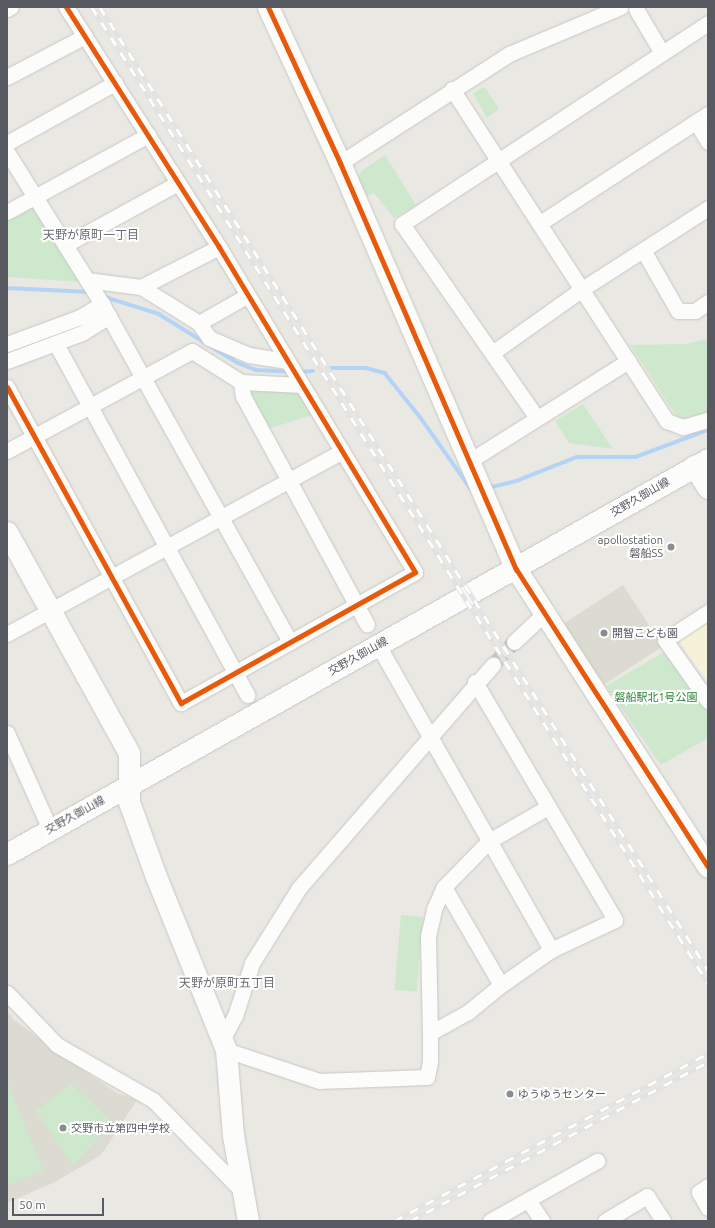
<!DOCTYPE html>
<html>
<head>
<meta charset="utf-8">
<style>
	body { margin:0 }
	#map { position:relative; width:715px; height:1228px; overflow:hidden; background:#eae8e2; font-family:Ubuntu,"Noto Sans JP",sans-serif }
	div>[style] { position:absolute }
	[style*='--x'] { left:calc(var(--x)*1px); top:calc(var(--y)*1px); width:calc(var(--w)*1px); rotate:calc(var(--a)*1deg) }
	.commercial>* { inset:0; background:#f6f1d9 }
	.education>* { inset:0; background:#dcdbd1; transform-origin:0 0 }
	.green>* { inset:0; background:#cee8cd; transform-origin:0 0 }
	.stream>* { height:3.5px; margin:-1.75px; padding:0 1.75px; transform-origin:1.75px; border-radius:1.75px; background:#b3d4f6 }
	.street-tunnel>* { height:15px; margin-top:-7.5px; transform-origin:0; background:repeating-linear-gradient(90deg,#c5c5c2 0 15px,transparent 0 23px) }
	.roads { filter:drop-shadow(0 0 1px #c7c7c6) drop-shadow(0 0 1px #c7c7c6) }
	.street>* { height:15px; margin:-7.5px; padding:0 7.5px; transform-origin:7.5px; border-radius:7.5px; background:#fcfcfb }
	.secondary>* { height:21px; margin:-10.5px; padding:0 10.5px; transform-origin:10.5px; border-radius:10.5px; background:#fcfcfb }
	.rail>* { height:4.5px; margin-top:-2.25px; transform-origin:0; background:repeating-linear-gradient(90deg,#fff 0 9px,#e2e3e2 0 18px); box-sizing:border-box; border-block:1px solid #e2e3e2 }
	.cycleway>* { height:5px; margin:-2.5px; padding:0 2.5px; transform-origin:2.5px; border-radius:2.5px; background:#e8590c }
	.dots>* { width:11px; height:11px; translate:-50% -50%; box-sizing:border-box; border:2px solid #fff; border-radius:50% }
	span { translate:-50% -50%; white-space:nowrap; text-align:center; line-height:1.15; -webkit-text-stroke:4px #fff; paint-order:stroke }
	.street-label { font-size:11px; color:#575b61 }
	.poi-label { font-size:11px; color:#575b61 }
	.right { translate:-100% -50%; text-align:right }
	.left { translate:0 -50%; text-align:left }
	.park-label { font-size:11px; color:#2c8538 }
	.neighbourhood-label { font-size:12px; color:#686d73 }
	.frame { position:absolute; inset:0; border:8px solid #575b61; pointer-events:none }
	.scale { position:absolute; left:12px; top:1198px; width:92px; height:18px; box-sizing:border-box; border:2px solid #575b61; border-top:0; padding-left:5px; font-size:12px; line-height:14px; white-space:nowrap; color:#575b61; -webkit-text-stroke:3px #fff; paint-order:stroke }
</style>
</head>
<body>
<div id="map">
	<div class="commercial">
		<div style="clip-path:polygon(708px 620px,708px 683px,678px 639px)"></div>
	</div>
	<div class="education">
		<div style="left:623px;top:585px;width:73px;height:72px;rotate:57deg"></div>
		<div style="clip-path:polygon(7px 1011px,13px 1019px,61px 1055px,117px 1093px,137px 1100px,101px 1155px,55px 1182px,7px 1203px)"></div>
	</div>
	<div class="green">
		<div style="clip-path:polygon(485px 87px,499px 109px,487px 118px,473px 93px)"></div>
		<div style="clip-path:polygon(385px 155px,416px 205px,394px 218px,374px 193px,364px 197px,357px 183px,361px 171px)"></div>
		<div style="clip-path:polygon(32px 206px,82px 282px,7px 277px,7px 218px)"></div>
		<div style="clip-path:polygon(708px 339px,708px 412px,679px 420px,630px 345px,686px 344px)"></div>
		<div style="clip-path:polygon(245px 388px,298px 390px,312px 415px,268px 429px)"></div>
		<div style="clip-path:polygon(583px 404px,613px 449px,569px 443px,555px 421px)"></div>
		<div style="clip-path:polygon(666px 651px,708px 713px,708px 738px,661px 765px,606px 686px)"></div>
		<div style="left:401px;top:915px;width:22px;height:75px;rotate:5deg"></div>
		<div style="clip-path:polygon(7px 1081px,43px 1171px,7px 1185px)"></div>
		<div style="clip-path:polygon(71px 1084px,112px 1122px,73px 1166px,36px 1111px)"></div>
	</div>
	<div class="stream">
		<div style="--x:7;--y:288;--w:82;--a:2.8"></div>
		<div style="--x:102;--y:296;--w:60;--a:17.5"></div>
		<div style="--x:159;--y:314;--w:93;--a:31.8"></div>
		<div style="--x:238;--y:363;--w:19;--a:21"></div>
		<div style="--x:256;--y:370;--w:34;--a:3"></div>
		<div style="--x:331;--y:368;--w:35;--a:0"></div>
		<div style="--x:366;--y:368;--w:20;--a:15"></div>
		<div style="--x:385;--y:373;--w:58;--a:51.3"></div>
		<div style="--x:421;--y:418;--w:87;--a:54.8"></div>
		<div style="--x:298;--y:372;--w:15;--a:-4"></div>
		<div style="--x:488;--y:488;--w:32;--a:-14"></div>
		<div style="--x:519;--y:480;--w:62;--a:-21.6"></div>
		<div style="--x:577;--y:457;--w:59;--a:0"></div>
		<div style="--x:636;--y:457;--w:77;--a:-20.6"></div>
	</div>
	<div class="street-tunnel">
		<div style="--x:493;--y:665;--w:31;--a:-48"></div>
	</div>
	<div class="roads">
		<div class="street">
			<div style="--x:7;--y:9;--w:4;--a:-27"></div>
			<div style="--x:636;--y:9;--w:51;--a:59.4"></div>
			<div style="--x:7;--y:77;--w:88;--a:-27.7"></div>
			<div style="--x:452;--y:89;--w:396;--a:57.1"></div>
			<div style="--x:667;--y:421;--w:17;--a:21"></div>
			<div style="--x:683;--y:427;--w:26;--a:-16"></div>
			<div style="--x:696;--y:122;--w:23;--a:59"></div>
			<div style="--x:7;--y:143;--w:124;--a:-29.1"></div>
			<div style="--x:7;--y:152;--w:179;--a:58"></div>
			<div style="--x:102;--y:304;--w:387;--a:60.9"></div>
			<div style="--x:340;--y:163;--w:201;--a:-32.8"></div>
			<div style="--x:509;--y:54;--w:121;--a:-22.8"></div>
			<div style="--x:7;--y:212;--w:161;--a:-28.6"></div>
			<div style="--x:540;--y:223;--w:200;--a:-33"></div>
			<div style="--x:65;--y:245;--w:129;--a:-28.8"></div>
			<div style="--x:643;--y:250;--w:70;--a:60.2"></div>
			<div style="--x:678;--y:311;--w:17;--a:0"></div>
			<div style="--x:695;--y:311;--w:16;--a:-35"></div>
			<div style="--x:87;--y:280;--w:54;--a:7.4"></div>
			<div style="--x:141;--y:287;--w:68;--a:31.8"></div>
			<div style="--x:199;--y:323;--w:18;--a:56"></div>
			<div style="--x:209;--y:338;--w:43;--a:23"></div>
			<div style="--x:249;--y:355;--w:39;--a:9"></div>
			<div style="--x:141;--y:287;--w:88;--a:-27.1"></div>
			<div style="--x:199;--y:323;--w:56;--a:-29.7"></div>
			<div style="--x:7;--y:344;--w:78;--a:-20.3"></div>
			<div style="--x:80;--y:317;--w:26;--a:-31"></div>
			<div style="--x:56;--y:344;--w:400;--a:61.4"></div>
			<div style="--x:492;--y:353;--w:110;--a:-35.4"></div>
			<div style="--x:582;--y:289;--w:150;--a:-32.7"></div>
			<div style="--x:7;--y:361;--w:80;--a:-20.5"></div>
			<div style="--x:82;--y:333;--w:32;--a:-32"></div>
			<div style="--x:302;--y:385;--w:61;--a:-177.2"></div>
			<div style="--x:241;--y:382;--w:14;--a:82"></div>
			<div style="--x:243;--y:396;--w:260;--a:61.5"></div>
			<div style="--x:7;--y:387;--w:361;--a:61.2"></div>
			<div style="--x:181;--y:703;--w:268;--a:-29.2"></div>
			<div style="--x:415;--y:572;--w:380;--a:-121.1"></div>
			<div style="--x:219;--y:247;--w:285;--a:-122.5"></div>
			<div style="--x:537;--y:418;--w:236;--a:-124.8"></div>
			<div style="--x:402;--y:224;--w:366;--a:-33.3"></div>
			<div style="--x:7;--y:451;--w:210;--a:-28.4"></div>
			<div style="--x:192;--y:351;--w:58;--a:32.3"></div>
			<div style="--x:471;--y:460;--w:186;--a:-32.2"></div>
			<div style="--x:708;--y:612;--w:51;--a:146.9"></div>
			<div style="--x:665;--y:640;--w:75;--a:54.8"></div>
			<div style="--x:7;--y:634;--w:382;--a:-28.6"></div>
			<div style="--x:514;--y:642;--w:42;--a:-43.1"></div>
			<div style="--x:378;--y:645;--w:351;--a:60.4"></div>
			<div style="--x:475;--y:682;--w:276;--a:59.5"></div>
			<div style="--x:615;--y:920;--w:71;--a:154.9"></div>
			<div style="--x:551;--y:950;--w:61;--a:145"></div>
			<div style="--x:501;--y:985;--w:43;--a:140.7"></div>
			<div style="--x:468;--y:1012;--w:43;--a:151.1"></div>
			<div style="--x:430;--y:1033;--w:97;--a:-91.2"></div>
			<div style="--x:428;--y:936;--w:28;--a:-77"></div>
			<div style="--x:434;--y:909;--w:24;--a:-66"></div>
			<div style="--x:444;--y:887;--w:64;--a:-45.6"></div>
			<div style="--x:489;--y:841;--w:68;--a:-30"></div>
			<div style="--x:7;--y:733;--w:105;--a:65.9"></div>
			<div style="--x:444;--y:887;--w:113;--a:59.8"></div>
			<div style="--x:7;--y:993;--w:72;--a:46.1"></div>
			<div style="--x:57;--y:1045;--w:111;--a:29.8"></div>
			<div style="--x:153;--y:1100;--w:127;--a:45.6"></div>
			<div style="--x:222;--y:1040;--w:27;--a:-62"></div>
			<div style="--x:235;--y:1016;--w:56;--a:-72.2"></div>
			<div style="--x:252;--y:963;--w:89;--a:-57.9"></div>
			<div style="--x:299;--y:888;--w:296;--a:-49"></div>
			<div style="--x:226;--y:1050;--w:98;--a:18.4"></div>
			<div style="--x:319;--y:1081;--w:108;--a:-2.1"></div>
			<div style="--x:427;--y:1077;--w:15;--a:-79"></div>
			<div style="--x:430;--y:1062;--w:29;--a:-90"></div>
			<div style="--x:708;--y:1186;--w:11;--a:146"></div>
			<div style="--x:699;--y:1192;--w:18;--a:61"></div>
			<div style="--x:528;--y:1200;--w:25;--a:56"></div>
			<div style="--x:490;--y:1221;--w:123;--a:-29.3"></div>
			<div style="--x:605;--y:1221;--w:49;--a:-30.8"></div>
			<div style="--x:647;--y:1196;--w:30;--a:57"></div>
		</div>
		<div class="secondary">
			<div style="--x:268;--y:7;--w:172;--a:65.2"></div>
			<div style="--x:340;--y:163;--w:443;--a:66.6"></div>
			<div style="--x:516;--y:569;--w:354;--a:57.2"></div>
			<div style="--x:694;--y:466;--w:26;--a:58"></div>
			<div style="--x:7;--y:532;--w:252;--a:61.1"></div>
			<div style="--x:129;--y:753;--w:49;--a:90"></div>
			<div style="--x:129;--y:802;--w:77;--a:70.1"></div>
			<div style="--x:155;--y:874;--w:190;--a:68"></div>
			<div style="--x:226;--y:1050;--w:85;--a:85.3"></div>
			<div style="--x:233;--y:1135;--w:87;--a:80.1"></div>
			<div style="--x:7;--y:854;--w:805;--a:-29.4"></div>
		</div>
	</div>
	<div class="rail">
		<div style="--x:92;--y:7;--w:1154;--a:57.74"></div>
		<div style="--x:100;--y:7;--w:1139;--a:57.73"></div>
		<div style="--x:394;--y:1221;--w:356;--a:-28.1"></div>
		<div style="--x:410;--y:1221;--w:338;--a:-28.1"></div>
	</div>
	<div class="cycleway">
		<div style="--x:268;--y:7;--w:172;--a:65.2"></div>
		<div style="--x:340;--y:163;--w:443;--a:66.6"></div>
		<div style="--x:516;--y:569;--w:354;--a:57.2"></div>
		<div style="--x:7;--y:387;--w:361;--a:61.2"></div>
		<div style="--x:181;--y:703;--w:268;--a:-29.2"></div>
		<div style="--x:415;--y:572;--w:380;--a:-121.1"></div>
		<div style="--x:219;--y:247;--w:285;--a:-122.5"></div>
	</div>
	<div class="dots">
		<div style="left:671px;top:547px;background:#8a8c8e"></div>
		<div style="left:604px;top:633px;background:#8a8c8e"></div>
		<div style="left:510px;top:1094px;background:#8a8c8e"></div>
		<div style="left:63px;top:1128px;background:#8a8c8e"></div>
	</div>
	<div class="street-label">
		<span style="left:640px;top:497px;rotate:-30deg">交野久御山線</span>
		<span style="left:358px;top:656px;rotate:-29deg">交野久御山線</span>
		<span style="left:75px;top:815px;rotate:-29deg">交野久御山線</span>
	</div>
	<div class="poi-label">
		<span class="right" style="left:663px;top:547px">apollostation<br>磐船SS</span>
		<span class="left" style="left:612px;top:633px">開智こども園</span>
		<span class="left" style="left:518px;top:1094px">ゆうゆうセンター</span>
		<span class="left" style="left:71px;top:1128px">交野市立第四中学校</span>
	</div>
	<div class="park-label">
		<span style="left:656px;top:697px">磐船駅北1号公園</span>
	</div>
	<div class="neighbourhood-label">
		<span style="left:91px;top:235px">天野が原町一丁目</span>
		<span style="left:227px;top:983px">天野が原町五丁目</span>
	</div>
	<div class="frame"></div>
	<div class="scale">50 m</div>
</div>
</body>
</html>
